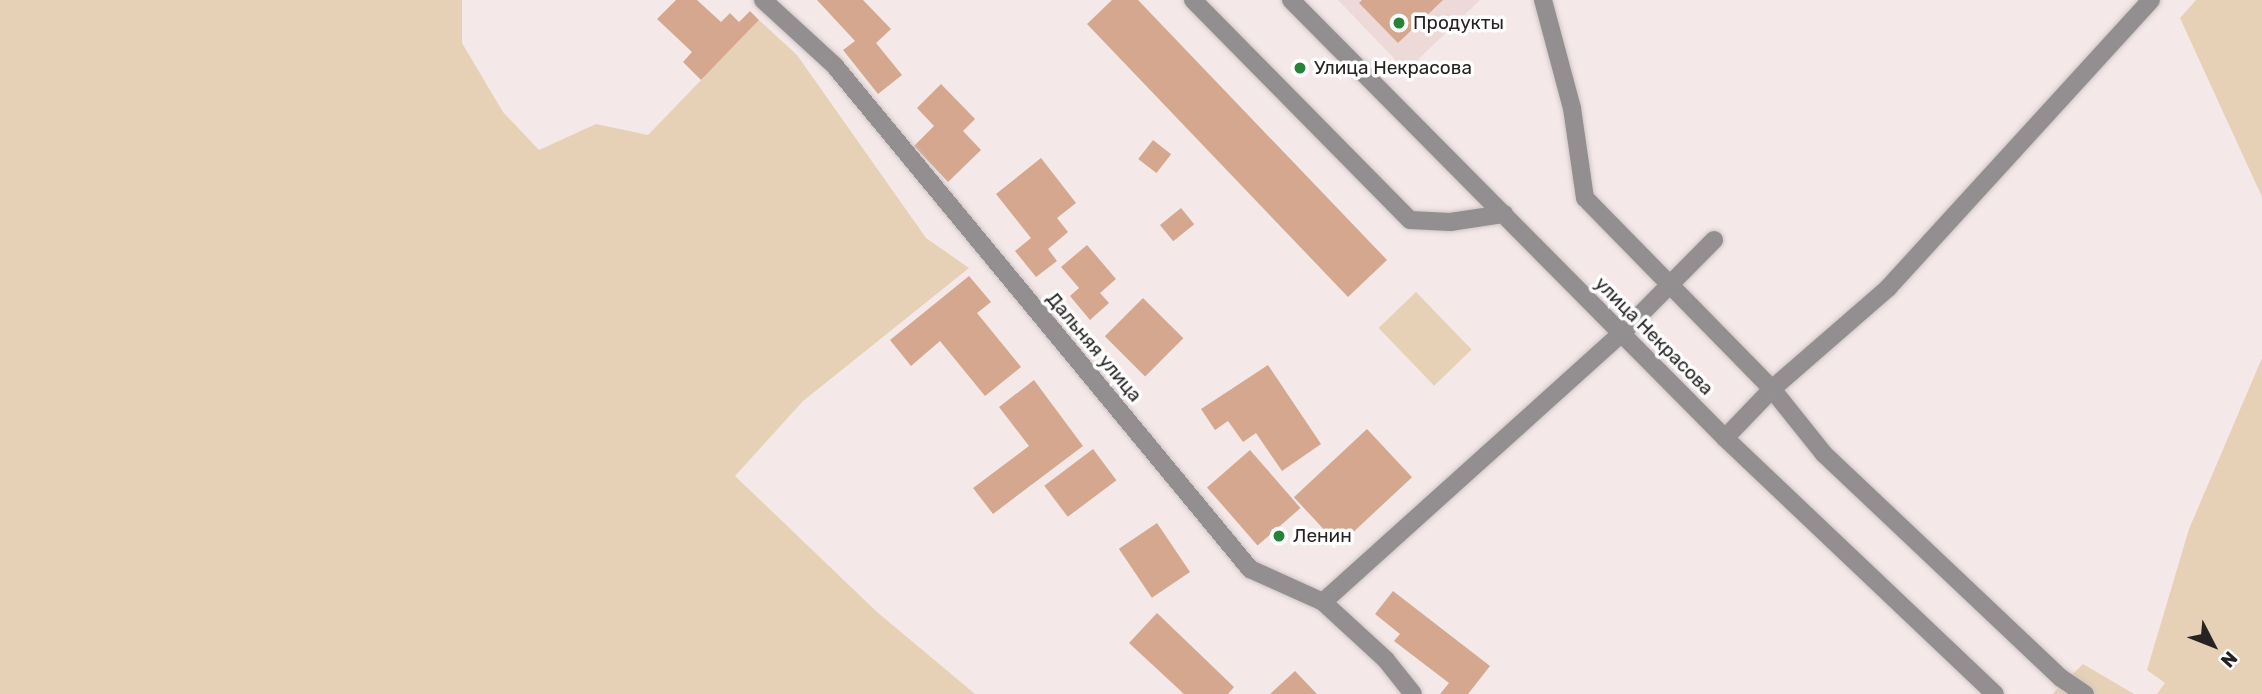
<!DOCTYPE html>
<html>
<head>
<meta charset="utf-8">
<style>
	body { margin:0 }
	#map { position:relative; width:2262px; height:694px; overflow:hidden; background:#f4e9e8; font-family:Rubik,sans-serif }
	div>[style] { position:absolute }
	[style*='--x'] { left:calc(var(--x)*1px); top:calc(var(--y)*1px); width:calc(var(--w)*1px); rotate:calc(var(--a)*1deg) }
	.built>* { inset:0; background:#eddad8 }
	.green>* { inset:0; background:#e6d1b6; transform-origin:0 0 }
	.building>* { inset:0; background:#d5a78f; transform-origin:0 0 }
	.roads { filter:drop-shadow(0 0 2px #cfc5c5) drop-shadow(0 0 2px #cfc5c5) }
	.minor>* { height:18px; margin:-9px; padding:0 9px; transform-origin:9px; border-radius:9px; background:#938f90 }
	.dots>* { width:19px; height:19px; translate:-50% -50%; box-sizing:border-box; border:4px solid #fff; border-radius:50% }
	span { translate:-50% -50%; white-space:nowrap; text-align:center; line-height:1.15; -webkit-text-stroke:7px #fff; paint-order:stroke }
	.poi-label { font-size:19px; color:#272323 }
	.left { translate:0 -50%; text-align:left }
	.street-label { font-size:19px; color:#272323 }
	.north { position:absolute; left:2178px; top:610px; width:70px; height:70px; -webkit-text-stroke:5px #fff; paint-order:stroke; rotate:132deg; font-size:19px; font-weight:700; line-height:28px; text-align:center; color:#272323 }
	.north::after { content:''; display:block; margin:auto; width:24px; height:32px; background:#272323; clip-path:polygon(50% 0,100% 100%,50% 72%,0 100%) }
</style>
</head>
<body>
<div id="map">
	<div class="built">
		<div style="clip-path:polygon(1338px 0,1480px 0,1406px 71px)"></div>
	</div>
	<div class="green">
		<div style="clip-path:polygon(0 0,462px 0,462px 43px,503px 112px,539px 150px,596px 124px,648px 135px,759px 20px,797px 55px,926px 238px,969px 268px,803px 401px,735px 476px,877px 612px,975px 694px,0 694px)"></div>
		<div style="clip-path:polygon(2196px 0,2262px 0,2262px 197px,2180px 18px)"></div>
		<div style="left:1416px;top:292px;width:80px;height:52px;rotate:46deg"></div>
		<div style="clip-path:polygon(2262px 358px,2262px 694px,2157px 694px,2165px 683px,2147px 670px,2189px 529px)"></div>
		<div style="clip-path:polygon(2083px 664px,2134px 694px,2052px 694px)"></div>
	</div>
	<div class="building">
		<div style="clip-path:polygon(676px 0,697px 0,721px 22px,730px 13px,739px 22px,750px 11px,759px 20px,701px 80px,683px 62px,692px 52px,657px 19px)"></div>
		<div style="clip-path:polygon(817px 0,863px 0,891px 29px,876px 43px,902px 75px,878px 94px,843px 50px,855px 41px)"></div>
		<div style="clip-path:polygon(1112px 0,1138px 0,1387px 260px,1348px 297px,1087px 24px)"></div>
		<div style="clip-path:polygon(1362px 0,1443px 0,1398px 43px,1359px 3px)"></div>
		<div style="clip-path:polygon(941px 84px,975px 119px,963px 131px,981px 150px,948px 182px,914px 146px,934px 126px,917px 108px)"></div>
		<div style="left:1153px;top:140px;width:23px;height:24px;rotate:38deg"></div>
		<div style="clip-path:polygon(1041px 158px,1076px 203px,1057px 218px,1068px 232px,1048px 249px,1057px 261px,1036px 277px,1015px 251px,1031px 238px,996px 194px)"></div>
		<div style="left:1181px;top:208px;width:21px;height:27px;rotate:51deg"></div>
		<div style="clip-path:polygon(1087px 245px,1116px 279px,1100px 293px,1109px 303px,1090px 320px,1070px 296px,1079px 288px,1061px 267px)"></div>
		<div style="clip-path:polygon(969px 276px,991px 302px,977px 313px,1021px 367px,985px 396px,940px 341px,911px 366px,890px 340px)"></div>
		<div style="left:1143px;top:298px;width:57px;height:54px;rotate:45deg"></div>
		<div style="clip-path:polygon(1268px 365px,1321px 444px,1282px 471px,1256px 433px,1243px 442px,1228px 421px,1215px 430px,1201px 409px)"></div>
		<div style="clip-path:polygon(1034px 380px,1083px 446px,993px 514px,973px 488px,1029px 446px,999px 407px)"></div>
		<div style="left:1367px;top:429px;width:66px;height:100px;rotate:47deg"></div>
		<div style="left:1093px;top:449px;width:39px;height:61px;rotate:53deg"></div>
		<div style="left:1250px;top:450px;width:77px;height:57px;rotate:49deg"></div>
		<div style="left:1157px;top:523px;width:59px;height:46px;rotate:56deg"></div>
		<div style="clip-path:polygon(1393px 591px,1490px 666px,1468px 694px,1440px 694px,1449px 683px,1394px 641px,1400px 634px,1375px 614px)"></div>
		<div style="clip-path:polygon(1157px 613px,1234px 687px,1228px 694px,1184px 694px,1129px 643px)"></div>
		<div style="clip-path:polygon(1295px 671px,1317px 694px,1270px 694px)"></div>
	</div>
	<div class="roads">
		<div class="minor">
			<div style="--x:763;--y:0;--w:96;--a:42.5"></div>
			<div style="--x:834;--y:65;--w:654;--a:50.46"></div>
			<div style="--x:1250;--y:569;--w:80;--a:24.3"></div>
			<div style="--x:1323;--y:602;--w:86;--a:42.6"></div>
			<div style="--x:1386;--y:660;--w:43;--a:51.5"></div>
			<div style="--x:1193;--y:0;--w:309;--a:45.4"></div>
			<div style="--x:1410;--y:220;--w:40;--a:2.9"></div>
			<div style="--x:1450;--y:222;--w:55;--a:-8.4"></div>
			<div style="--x:1291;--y:0;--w:617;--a:45.26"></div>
			<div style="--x:1725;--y:438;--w:372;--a:43.5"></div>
			<div style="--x:1543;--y:0;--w:112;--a:75"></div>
			<div style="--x:1572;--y:108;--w:91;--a:81.8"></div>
			<div style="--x:1585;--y:198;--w:267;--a:45.6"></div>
			<div style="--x:1772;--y:389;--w:83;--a:51.3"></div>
			<div style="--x:1824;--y:454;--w:326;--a:43.4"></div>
			<div style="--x:2061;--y:678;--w:29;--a:34"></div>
			<div style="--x:1725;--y:438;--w:68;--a:-46.2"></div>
			<div style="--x:1772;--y:389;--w:154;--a:-41"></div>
			<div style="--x:1888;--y:288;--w:390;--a:-47.6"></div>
			<div style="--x:1323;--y:602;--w:402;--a:-42"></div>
			<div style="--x:1622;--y:333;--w:131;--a:-45.3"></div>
		</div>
	</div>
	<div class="dots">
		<div style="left:1399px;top:23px;background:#258437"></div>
		<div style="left:1300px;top:68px;background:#258437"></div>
		<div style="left:1279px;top:536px;background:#258437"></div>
	</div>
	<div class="poi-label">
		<span class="left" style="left:1413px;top:23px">Продукты</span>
		<span class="left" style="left:1314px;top:68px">Улица Некрасова</span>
		<span class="left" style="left:1293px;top:536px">Ленин</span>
	</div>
	<div class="street-label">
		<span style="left:1654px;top:336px;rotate:45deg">улица Некрасова</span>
		<span style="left:1094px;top:347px;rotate:50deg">Дальняя улица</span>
	</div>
	<div class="north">N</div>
</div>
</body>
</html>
